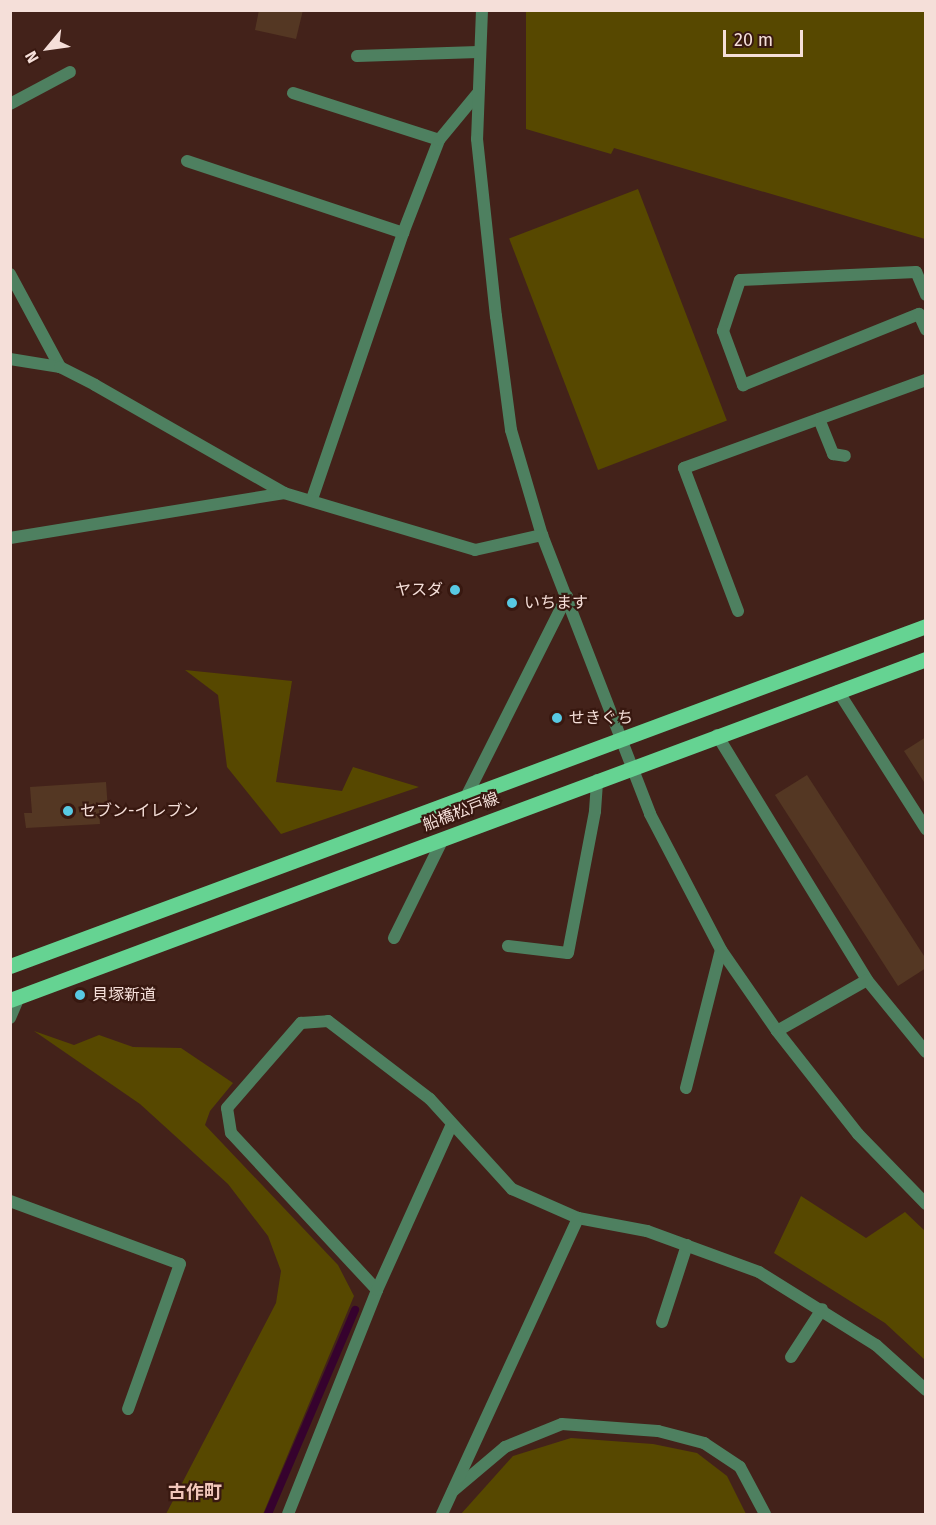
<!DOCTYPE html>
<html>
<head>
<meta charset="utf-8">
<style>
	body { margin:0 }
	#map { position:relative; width:936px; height:1525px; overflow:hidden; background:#43221a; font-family:"Fira Sans","Noto Sans JP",sans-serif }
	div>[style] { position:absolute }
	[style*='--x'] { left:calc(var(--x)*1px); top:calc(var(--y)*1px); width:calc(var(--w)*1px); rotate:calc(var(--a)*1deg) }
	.green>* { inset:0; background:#574800; transform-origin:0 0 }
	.stream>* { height:8px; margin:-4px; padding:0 4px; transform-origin:4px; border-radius:4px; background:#36022e }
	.building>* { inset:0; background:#543723 }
	.service>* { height:12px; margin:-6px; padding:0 6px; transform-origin:6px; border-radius:6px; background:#4e8060 }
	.minor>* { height:12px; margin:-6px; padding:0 6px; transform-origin:6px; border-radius:6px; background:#4e8060 }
	.tertiary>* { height:12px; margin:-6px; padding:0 6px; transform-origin:6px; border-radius:6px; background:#4e8060 }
	.primary>* { height:15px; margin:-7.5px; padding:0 7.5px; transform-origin:7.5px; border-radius:7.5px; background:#65d392 }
	.dots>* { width:16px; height:16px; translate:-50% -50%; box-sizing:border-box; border:3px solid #381810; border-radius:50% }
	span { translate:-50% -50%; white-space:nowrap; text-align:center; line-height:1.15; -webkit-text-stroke:4.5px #381810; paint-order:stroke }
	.poi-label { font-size:16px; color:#f5dfd9 }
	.right { translate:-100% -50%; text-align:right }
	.left { translate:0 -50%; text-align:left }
	.street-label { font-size:16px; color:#f5dfd9 }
	.neighbourhood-label { font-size:18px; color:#f1c6ba; font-weight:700 }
	.frame { position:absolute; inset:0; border:12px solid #f5dfd9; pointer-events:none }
	.north { position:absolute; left:18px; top:18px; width:60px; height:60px; -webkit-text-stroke:4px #381810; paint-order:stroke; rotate:241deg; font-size:16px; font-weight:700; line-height:24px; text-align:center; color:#f5dfd9 }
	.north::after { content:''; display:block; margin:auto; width:21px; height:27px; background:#f5dfd9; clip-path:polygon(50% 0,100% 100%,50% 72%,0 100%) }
	.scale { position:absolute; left:723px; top:30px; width:80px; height:27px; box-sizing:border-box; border:3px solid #f5dfd9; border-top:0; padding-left:8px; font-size:18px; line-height:21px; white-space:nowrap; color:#f5dfd9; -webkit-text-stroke:4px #381810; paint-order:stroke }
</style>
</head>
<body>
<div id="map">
	<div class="green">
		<div style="clip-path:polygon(526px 11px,925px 11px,925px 239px,614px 148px,611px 154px,526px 129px)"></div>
		<div style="left:638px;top:189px;width:248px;height:138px;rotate:69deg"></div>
		<div style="clip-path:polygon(185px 670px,292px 681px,276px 782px,342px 791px,353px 767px,419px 787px,281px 834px,227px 767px,218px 695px)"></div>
		<div style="clip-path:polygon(34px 1031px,74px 1045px,99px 1035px,133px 1047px,181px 1048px,233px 1083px,210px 1111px,205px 1125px,338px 1265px,354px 1296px,263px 1514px,166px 1514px,276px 1303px,281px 1271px,268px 1236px,228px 1184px,140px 1104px)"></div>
		<div style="clip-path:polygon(801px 1196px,866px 1238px,905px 1212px,925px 1231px,925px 1360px,885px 1323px,774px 1253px)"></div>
		<div style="clip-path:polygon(571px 1438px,653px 1444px,697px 1453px,727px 1476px,746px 1514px,461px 1514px,513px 1456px)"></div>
	</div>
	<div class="stream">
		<div style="--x:268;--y:1514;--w:222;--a:-66.9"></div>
	</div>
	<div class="building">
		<div style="clip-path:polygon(259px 10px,303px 10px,296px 39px,255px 30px)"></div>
		<div style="clip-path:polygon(926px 737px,926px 785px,904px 751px)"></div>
		<div style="clip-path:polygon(807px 775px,926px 959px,926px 968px,898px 986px,775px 795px)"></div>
		<div style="clip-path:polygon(106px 782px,108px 810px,99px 810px,100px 824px,26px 828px,24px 813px,32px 813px,30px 787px)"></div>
	</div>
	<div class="service">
		<div style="--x:357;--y:56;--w:121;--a:-1.9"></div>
		<div style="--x:293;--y:93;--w:153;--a:17.8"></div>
		<div style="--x:10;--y:104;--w:68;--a:-28.1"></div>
		<div style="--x:187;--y:161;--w:228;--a:18.4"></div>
		<div style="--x:926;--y:295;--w:25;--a:-113"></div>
		<div style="--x:916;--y:272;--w:176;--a:177.4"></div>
		<div style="--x:740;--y:280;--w:54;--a:108.4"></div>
		<div style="--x:723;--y:331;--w:58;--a:69.7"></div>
		<div style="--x:743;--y:385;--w:190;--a:-22"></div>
		<div style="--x:919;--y:314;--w:17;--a:66"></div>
		<div style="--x:819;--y:419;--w:38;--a:68"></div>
		<div style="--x:833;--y:454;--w:12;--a:9"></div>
		<div style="--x:312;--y:499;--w:281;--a:-71.1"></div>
		<div style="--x:403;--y:233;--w:100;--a:-68.8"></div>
		<div style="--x:439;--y:140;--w:60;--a:-50.4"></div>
		<div style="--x:738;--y:611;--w:153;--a:-110.7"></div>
		<div style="--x:684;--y:468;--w:258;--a:-20"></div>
		<div style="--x:838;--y:691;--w:164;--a:57.5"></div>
		<div style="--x:717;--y:735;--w:287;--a:58.5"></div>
		<div style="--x:867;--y:980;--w:93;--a:50.7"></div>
		<div style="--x:465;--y:799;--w:227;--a:-63.3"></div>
		<div style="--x:394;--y:938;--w:110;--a:-63.7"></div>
		<div style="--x:777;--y:1031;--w:103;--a:-29.5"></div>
		<div style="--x:686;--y:1088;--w:142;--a:-75.8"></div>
		<div style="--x:10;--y:1201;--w:181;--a:20.3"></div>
		<div style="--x:180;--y:1264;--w:154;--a:109.7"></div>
		<div style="--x:662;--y:1322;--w:81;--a:-72"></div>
		<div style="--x:791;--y:1357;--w:57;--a:-57.1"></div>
	</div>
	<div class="minor">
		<div style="--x:10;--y:274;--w:106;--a:61.7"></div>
		<div style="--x:10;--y:538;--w:278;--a:-9.3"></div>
		<div style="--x:508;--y:946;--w:60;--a:6.7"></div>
		<div style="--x:568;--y:953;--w:145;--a:-79.2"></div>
		<div style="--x:595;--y:811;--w:31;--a:-86"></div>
		<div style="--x:10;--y:1018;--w:23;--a:-67"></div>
		<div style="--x:377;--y:1290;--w:214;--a:-132.9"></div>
		<div style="--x:231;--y:1133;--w:25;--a:-99"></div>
		<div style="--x:227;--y:1108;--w:113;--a:-49"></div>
		<div style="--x:301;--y:1023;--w:27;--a:-4"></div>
		<div style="--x:328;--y:1021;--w:128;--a:37.4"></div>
		<div style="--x:430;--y:1099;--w:122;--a:47.7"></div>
		<div style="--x:512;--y:1189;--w:72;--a:23.7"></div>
		<div style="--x:578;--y:1218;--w:70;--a:10.7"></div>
		<div style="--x:647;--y:1231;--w:119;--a:20.1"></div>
		<div style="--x:759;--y:1272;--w:138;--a:32"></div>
		<div style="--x:876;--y:1345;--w:67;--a:42"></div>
		<div style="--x:453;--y:1491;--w:68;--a:-40.2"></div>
		<div style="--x:505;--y:1447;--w:61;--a:-22"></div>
		<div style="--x:562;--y:1424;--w:96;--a:4.2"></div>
		<div style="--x:658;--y:1431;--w:48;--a:14.6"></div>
		<div style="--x:704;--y:1443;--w:43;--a:33.7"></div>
		<div style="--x:740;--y:1467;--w:53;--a:62"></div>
		<div style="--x:288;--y:1514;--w:241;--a:-68.3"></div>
		<div style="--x:377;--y:1290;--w:182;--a:-65.7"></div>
		<div style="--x:442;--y:1514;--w:326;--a:-65.3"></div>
	</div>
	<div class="tertiary">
		<div style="--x:482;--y:10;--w:129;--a:92.2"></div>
		<div style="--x:477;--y:139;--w:178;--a:83.9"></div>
		<div style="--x:496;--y:316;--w:115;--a:82.5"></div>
		<div style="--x:511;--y:430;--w:109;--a:73.6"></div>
		<div style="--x:542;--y:535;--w:299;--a:68.8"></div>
		<div style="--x:650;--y:814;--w:153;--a:62.4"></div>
		<div style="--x:721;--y:950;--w:98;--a:55.3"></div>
		<div style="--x:777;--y:1031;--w:131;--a:51.8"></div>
		<div style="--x:858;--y:1134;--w:98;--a:45.8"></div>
		<div style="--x:10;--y:359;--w:51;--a:9.1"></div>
		<div style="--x:60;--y:367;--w:39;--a:27"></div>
		<div style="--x:95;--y:385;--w:218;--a:29.7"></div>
		<div style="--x:284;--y:493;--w:199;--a:16.6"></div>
		<div style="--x:475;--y:550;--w:69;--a:-12.6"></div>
	</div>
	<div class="primary">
		<div style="--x:10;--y:966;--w:977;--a:-20.36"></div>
		<div style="--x:10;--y:1000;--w:977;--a:-20.42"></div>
	</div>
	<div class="dots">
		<div style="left:455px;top:590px;background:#58c9e3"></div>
		<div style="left:512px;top:603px;background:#58c9e3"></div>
		<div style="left:557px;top:718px;background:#58c9e3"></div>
		<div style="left:68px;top:811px;background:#58c9e3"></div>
		<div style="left:80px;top:995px;background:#58c9e3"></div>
	</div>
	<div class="poi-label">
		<span class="right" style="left:443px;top:590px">ヤスダ</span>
		<span class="left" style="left:524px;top:603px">いちます</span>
		<span class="left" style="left:569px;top:718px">せきぐち</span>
		<span class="left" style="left:80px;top:811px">セブン-イレブン</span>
		<span class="left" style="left:92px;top:995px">貝塚新道</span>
	</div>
	<div class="street-label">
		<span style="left:461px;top:812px;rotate:-21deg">船橋松戸線</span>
	</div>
	<div class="neighbourhood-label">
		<span style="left:195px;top:1492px">古作町</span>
	</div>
	<div class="frame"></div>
	<div class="north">N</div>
	<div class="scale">20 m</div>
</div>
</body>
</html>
